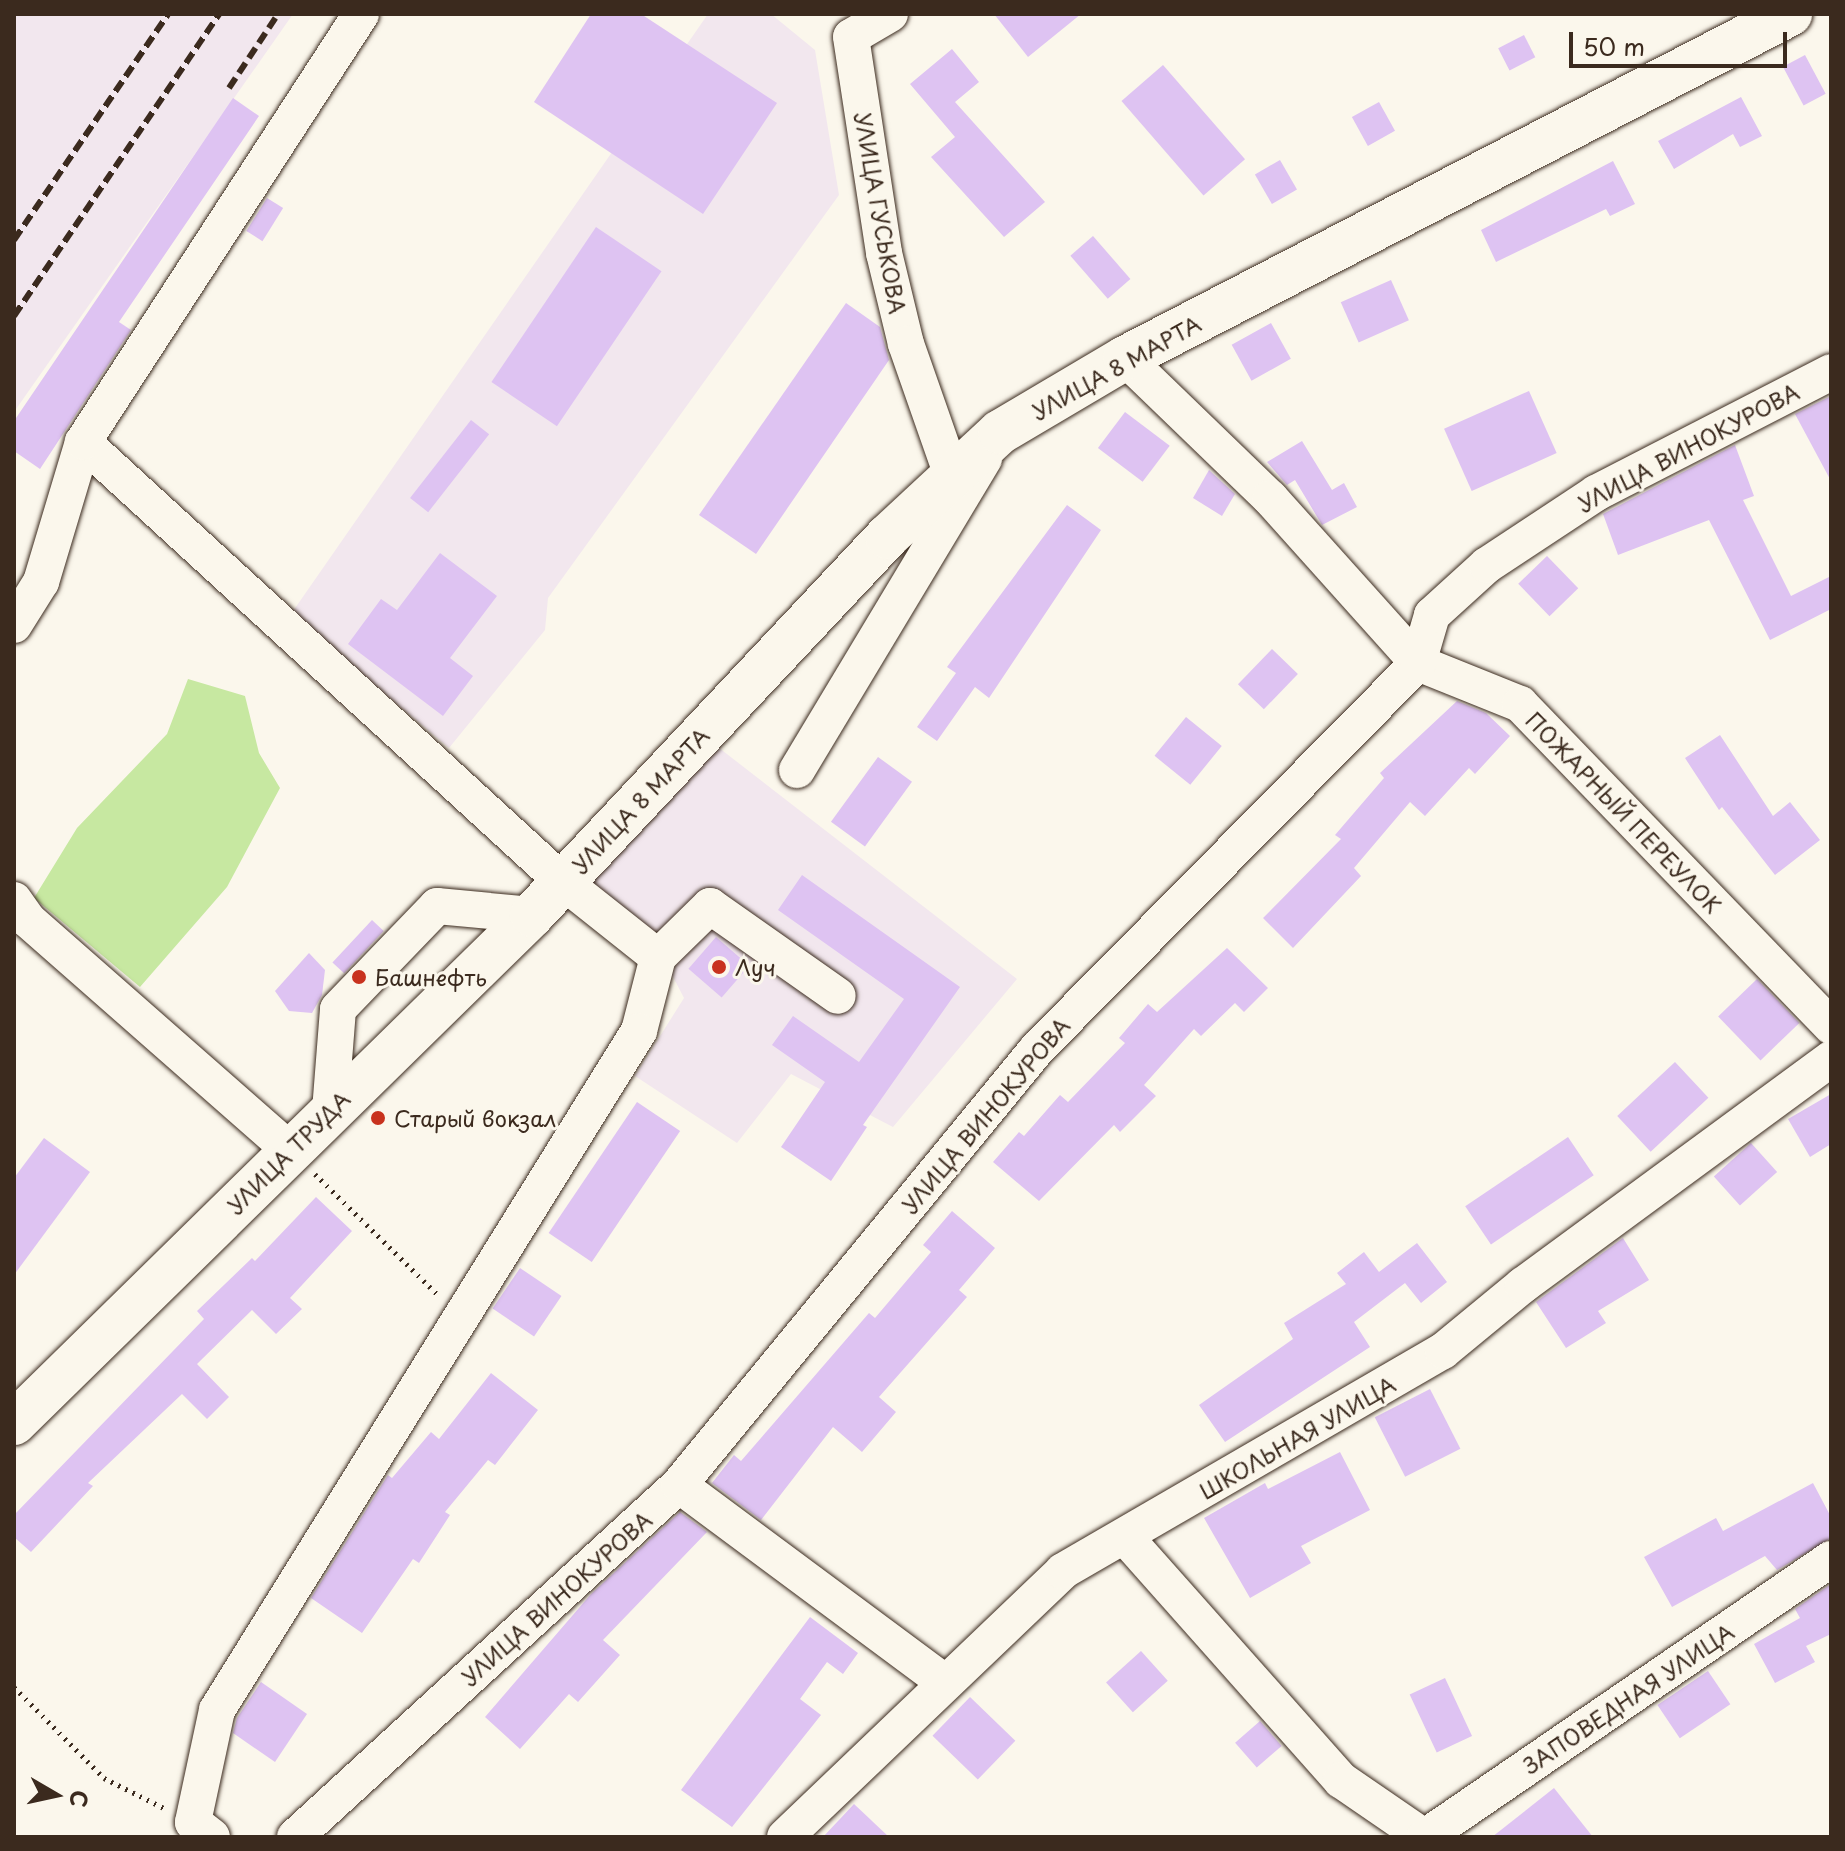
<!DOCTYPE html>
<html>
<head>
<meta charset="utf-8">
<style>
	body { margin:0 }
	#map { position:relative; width:1845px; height:1851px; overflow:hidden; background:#fbf7ec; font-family:"Playpen Sans",sans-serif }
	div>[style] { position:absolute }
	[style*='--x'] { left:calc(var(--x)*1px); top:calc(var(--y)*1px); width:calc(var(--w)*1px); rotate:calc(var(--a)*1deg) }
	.built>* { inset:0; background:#f2e7ee }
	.green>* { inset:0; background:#c7e8a1 }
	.building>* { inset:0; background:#dec3f2; transform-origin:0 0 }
	.path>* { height:5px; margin-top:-2.5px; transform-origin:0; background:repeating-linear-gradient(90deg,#3b2a1e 0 2px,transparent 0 8px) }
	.roads { filter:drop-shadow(0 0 2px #3b2a1e) drop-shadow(0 0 2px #3b2a1e) }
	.minor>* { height:36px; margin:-18px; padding:0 18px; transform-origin:18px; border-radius:18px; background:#fbf7ec }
	.major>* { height:44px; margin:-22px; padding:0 22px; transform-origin:22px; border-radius:22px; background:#fbf7ec }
	.rail>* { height:6px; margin-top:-3px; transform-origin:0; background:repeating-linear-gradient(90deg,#3b2a1e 0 12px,transparent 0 18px) }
	.dots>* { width:22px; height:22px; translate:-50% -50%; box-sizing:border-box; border:4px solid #fbf7ec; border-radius:50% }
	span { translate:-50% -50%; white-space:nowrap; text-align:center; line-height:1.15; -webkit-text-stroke:6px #fbf7ec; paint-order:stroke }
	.street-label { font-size:22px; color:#3b2a1e }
	.poi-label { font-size:22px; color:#3b2a1e }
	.left { translate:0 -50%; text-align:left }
	.frame { position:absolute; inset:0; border:16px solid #3b2a1e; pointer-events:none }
	.north { position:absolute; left:16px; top:1755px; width:80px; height:80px; -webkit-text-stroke:6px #fbf7ec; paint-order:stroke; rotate:99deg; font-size:22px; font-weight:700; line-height:32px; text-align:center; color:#3b2a1e }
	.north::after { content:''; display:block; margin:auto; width:28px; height:36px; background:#3b2a1e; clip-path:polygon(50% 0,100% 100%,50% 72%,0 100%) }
	.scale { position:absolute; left:1569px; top:32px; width:218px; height:36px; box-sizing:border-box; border:4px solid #3b2a1e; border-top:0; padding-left:10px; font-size:24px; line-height:28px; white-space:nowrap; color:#3b2a1e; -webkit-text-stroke:6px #fbf7ec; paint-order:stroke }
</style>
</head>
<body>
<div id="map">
	<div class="built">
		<div style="clip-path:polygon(14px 14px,293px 14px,14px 412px)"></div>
		<div style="clip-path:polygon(708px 14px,771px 14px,815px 50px,839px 195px,548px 598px,545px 630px,449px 748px,291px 614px)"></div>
		<div style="clip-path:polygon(714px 744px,1017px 979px,893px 1127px,791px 1074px,737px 1143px,635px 1076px,684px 998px,654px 940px,588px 884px)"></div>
	</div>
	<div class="green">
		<div style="clip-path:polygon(188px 679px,245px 696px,259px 753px,280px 788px,227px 887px,140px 987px,34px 898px,77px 828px,167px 734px)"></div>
	</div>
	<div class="building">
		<div style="clip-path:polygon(591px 14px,641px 14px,777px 103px,703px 214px,534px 102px)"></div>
		<div style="clip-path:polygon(994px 14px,1081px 14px,1028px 57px)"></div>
		<div style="left:1524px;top:35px;width:25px;height:29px;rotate:63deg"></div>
		<div style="clip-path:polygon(952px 49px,979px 82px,955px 102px,1045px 202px,1004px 237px,931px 157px,955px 137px,910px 84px)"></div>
		<div style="left:1805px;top:55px;width:44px;height:25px;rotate:62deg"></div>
		<div style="left:1163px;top:65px;width:125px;height:55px;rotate:49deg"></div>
		<div style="clip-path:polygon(1741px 97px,1762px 136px,1740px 147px,1733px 134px,1674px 169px,1658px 141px)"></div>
		<div style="clip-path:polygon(233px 98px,259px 116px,119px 322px,131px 330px,40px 469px,14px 451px,14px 421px)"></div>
		<div style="left:1379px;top:102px;width:33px;height:31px;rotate:61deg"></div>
		<div style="left:1280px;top:160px;width:34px;height:29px;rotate:60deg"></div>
		<div style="clip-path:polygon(1613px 161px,1635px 204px,1610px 216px,1606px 209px,1496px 262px,1481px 230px)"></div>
		<div style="left:267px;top:198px;width:19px;height:39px;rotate:32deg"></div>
		<div style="left:596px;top:227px;width:79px;height:187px;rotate:34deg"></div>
		<div style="left:1093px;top:236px;width:57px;height:30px;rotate:49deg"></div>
		<div style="left:1391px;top:280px;width:44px;height:55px;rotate:66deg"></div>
		<div style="clip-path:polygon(846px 303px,880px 327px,889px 360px,756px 554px,699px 515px)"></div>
		<div style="left:1271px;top:323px;width:41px;height:45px;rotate:61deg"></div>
		<div style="left:1529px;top:391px;width:68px;height:93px;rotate:66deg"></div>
		<div style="clip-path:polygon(1831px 396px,1831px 481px,1795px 414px)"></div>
		<div style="left:1125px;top:412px;width:56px;height:45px;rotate:37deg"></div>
		<div style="left:471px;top:420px;width:23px;height:99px;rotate:38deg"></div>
		<div style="clip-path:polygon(1302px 441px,1332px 490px,1344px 483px,1357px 507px,1322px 525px,1295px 480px,1287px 485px,1267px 462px)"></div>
		<div style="clip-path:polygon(1735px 445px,1754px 496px,1743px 500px,1791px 596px,1831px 576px,1831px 609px,1770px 640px,1709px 520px,1618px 555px,1603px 514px)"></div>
		<div style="clip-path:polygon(1209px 470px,1235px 494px,1222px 516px,1193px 498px)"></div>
		<div style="clip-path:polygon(1067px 505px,1101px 530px,989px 698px,975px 687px,937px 741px,917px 727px,956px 673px,947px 667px)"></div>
		<div style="clip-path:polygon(440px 553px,497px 596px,450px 658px,473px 676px,443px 716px,348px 644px,381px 599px,397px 610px)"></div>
		<div style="left:1547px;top:556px;width:45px;height:40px;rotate:46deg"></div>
		<div style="left:1272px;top:649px;width:36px;height:49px;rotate:44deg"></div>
		<div style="clip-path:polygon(1457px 701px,1486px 713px,1510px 736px,1475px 774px,1469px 768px,1425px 816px,1410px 802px,1354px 868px,1361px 876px,1293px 948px,1263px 918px,1341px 839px,1335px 835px,1384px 778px,1380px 773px)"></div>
		<div style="left:1186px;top:717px;width:46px;height:50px;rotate:39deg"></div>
		<div style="clip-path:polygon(1720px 735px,1773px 816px,1790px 802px,1820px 840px,1775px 875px,1722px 807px,1719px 810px,1685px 758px)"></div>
		<div style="left:878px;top:757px;width:42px;height:80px;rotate:36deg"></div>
		<div style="clip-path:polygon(802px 875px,960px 987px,863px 1125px,867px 1127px,831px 1181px,781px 1147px,825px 1082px,772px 1045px,793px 1016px,859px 1062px,904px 999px,778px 910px)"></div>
		<div style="left:372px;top:920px;width:16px;height:58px;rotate:43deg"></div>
		<div style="left:716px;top:937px;width:44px;height:42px;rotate:41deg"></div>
		<div style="clip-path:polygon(1227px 948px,1268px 988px,1244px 1012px,1235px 1003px,1201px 1036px,1194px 1029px,1144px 1085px,1156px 1096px,1120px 1132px,1114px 1125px,1039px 1201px,993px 1162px,1019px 1132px,1024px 1136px,1060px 1095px,1068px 1102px,1125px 1043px,1119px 1038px,1148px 1004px,1157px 1012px)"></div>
		<div style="clip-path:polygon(309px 953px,325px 970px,322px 995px,312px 1013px,289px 1011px,275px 991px)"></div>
		<div style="left:1757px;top:979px;width:61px;height:54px;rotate:46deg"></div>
		<div style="left:1675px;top:1062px;width:49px;height:79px;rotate:47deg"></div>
		<div style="clip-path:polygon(1831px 1094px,1831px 1144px,1810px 1157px,1788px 1119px)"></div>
		<div style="left:637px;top:1102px;width:52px;height:158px;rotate:34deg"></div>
		<div style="left:1568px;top:1137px;width:46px;height:124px;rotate:56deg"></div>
		<div style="clip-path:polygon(44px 1138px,90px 1172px,14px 1275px,14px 1178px)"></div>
		<div style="left:1751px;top:1143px;width:39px;height:50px;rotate:48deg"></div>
		<div style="clip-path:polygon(316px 1197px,352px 1231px,290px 1298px,302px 1309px,276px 1334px,252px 1310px,197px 1364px,229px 1397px,207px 1419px,182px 1394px,88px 1483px,93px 1486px,31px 1552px,14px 1537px,14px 1515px,204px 1319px,197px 1311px,252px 1258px,255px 1261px)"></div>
		<div style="clip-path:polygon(952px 1211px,995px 1248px,959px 1290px,967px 1297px,879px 1397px,896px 1412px,862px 1452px,833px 1427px,761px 1520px,712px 1483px,734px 1455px,741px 1461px,869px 1313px,875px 1318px,931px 1252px,923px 1245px)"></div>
		<div style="clip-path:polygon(1623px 1238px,1649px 1280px,1598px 1311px,1606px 1323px,1566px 1348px,1536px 1302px)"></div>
		<div style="clip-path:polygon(1417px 1243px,1447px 1282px,1421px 1303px,1405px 1283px,1354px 1322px,1370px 1347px,1225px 1442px,1199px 1405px,1293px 1339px,1284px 1323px,1346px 1284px,1337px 1273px,1364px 1252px,1379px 1272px)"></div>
		<div style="left:520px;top:1268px;width:50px;height:49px;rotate:34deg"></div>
		<div style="clip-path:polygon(491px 1373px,538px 1410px,495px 1465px,488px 1460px,445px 1512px,450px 1515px,419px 1563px,413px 1559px,362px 1633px,311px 1598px,388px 1475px,392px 1478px,431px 1432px,439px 1439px)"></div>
		<div style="left:1430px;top:1389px;width:67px;height:62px;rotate:63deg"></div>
		<div style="clip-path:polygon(1340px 1452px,1370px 1510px,1301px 1546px,1311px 1563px,1250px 1598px,1204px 1518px,1265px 1483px,1268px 1489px)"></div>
		<div style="clip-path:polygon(1813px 1483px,1831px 1517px,1831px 1538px,1777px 1570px,1765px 1556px,1672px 1607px,1644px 1557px,1716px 1518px,1723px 1531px)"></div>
		<div style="clip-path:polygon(680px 1512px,707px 1532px,603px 1640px,620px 1655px,578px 1702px,569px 1694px,520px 1749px,485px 1717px,591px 1594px)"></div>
		<div style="clip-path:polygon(1831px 1584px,1831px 1634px,1806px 1646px,1815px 1662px,1775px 1683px,1754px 1644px,1800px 1618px,1795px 1609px)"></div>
		<div style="clip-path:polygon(810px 1617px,858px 1653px,843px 1674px,827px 1662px,800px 1699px,821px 1715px,732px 1827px,681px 1790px)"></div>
		<div style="left:1141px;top:1651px;width:40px;height:47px;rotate:48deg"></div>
		<div style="left:1708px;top:1671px;width:40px;height:61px;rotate:56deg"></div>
		<div style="left:1445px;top:1678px;width:64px;height:39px;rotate:65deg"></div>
		<div style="clip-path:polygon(261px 1682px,307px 1714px,275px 1762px,233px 1733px,237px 1718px)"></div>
		<div style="left:970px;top:1697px;width:63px;height:54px;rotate:44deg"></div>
		<div style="left:1260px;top:1721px;width:33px;height:33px;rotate:49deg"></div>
		<div style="clip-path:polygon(1554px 1788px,1593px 1837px,1492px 1837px)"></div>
		<div style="clip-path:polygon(854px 1804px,889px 1837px,823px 1837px)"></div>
	</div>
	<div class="path">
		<div style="--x:315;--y:1174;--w:174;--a:44.5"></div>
		<div style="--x:14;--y:1687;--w:128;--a:45.3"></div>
		<div style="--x:104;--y:1778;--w:67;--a:26.6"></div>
	</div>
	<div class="roads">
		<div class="minor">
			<div style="--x:890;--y:14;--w:45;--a:149.5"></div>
			<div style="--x:851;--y:37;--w:219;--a:81.3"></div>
			<div style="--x:884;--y:253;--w:94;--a:76.4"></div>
			<div style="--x:906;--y:344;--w:139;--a:70.7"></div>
			<div style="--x:1125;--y:358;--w:202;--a:44"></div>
			<div style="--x:1270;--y:498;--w:222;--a:48.1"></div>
			<div style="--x:1418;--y:663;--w:110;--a:21.9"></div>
			<div style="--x:1520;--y:704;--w:448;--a:46"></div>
			<div style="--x:83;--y:442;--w:650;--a:42.51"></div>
			<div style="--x:562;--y:881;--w:122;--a:38.4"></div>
			<div style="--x:658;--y:957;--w:76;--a:104.4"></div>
			<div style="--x:639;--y:1031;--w:799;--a:121.86"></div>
			<div style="--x:217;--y:1710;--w:115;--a:102.1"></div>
			<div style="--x:193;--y:1822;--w:24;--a:38"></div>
			<div style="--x:14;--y:625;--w:51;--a:-57.9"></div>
			<div style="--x:41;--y:582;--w:146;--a:-73.3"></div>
			<div style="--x:83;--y:442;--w:510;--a:-56.99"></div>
			<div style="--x:797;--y:770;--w:363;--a:-59"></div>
			<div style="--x:14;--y:900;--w:24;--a:55"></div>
			<div style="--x:28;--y:920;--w:350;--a:41.3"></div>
			<div style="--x:658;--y:957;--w:73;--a:-44.4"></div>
			<div style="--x:710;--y:906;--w:156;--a:35.1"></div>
			<div style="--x:330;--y:1111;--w:102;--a:-85.5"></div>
			<div style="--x:338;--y:1009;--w:143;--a:-46.1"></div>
			<div style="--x:437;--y:906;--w:95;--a:5.4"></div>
			<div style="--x:679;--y:1485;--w:330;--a:36.6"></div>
			<div style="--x:1126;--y:1538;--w:324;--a:48.4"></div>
			<div style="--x:1341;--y:1780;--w:101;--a:34.5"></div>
			<div style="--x:295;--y:1837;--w:521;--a:-42.51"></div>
			<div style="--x:679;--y:1485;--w:564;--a:-50.61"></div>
			<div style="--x:1037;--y:1049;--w:542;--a:-45.37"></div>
			<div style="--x:1418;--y:663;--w:50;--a:-73.7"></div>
			<div style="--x:1432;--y:615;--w:74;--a:-42.3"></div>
			<div style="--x:1487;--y:565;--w:131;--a:-33.4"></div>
			<div style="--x:1596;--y:493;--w:264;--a:-27.2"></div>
			<div style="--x:785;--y:1837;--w:385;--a:-43.7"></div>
			<div style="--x:1063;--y:1571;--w:439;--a:-30.1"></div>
			<div style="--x:1443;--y:1351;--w:104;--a:-39.5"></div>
			<div style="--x:1523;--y:1285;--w:382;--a:-36.3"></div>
			<div style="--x:1425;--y:1837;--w:492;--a:-34.4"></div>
		</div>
		<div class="major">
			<div style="--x:14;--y:1423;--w:726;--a:-44.44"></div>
			<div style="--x:532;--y:915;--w:519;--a:-46.8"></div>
			<div style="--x:887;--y:537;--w:154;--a:-42.9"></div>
			<div style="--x:1000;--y:432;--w:145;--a:-30.6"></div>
			<div style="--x:1125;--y:358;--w:749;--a:-27.35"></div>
		</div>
	</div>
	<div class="rail">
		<div style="--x:229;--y:88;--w:89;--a:-56.5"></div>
		<div style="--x:14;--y:240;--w:273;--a:-55.7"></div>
		<div style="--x:14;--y:316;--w:365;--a:-55.8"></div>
	</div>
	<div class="dots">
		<div style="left:719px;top:967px;background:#c8321e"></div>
		<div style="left:359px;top:977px;background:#c8321e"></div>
		<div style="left:378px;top:1118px;background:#c8321e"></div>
	</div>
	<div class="street-label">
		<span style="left:881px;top:213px;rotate:80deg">УЛИЦА ГУСЬКОВА</span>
		<span style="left:1116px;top:367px;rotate:-29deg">УЛИЦА 8 МАРТА</span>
		<span style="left:1688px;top:447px;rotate:-28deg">УЛИЦА ВИНОКУРОВА</span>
		<span style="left:640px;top:800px;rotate:-47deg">УЛИЦА 8 МАРТА</span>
		<span style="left:1624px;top:812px;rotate:46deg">ПОЖАРНЫЙ ПЕРЕУЛОК</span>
		<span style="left:985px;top:1115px;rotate:-50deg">УЛИЦА ВИНОКУРОВА</span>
		<span style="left:288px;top:1152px;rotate:-45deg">УЛИЦА ТРУДА</span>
		<span style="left:1297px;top:1437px;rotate:-30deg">ШКОЛЬНАЯ УЛИЦА</span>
		<span style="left:556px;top:1598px;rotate:-42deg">УЛИЦА ВИНОКУРОВА</span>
		<span style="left:1628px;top:1698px;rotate:-34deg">ЗАПОВЕДНАЯ УЛИЦА</span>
	</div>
	<div class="poi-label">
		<span class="left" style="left:735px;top:967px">Луч</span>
		<span class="left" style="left:375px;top:977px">Башнефть</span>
		<span class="left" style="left:394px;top:1118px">Старый вокзал</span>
	</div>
	<div class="frame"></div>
	<div class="north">С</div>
	<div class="scale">50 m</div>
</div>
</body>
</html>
